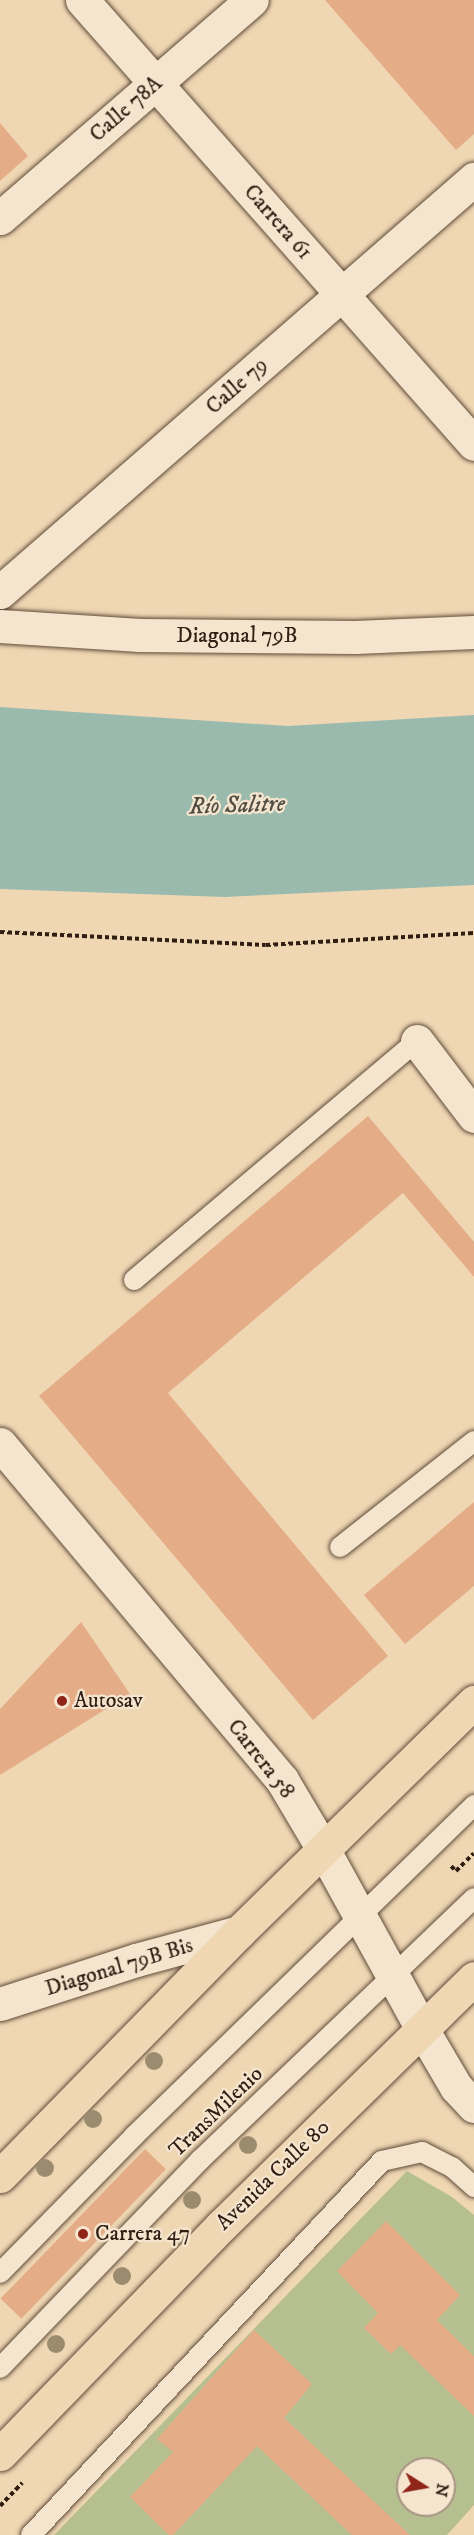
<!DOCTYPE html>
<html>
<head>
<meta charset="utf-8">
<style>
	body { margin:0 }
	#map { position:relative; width:474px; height:2535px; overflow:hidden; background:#efd7b3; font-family:"IM FELL DW Pica",serif }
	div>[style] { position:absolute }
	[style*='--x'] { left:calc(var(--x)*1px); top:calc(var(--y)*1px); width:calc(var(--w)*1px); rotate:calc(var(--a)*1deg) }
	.green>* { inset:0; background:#b6bf8f }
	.water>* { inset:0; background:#9abaae }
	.building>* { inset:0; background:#e5ac88; transform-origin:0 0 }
	.path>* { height:4px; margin-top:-2px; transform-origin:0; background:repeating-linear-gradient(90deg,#301e13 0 4.5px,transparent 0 7.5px) }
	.roads { filter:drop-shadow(0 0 2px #604c3b) drop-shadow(0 0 2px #604c3b) }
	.lane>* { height:20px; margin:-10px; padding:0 10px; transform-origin:10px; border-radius:10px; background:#f5e5ce }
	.street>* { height:33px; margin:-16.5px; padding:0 16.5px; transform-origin:16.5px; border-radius:16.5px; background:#f5e5ce }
	.secondary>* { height:33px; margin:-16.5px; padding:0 16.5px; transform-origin:16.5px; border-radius:16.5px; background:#f5e5ce }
	.highway>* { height:33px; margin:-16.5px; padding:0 16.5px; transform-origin:16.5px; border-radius:16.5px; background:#efd7b3 }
	.trees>* { width:18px; height:18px; margin:-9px; border-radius:50%; background:#9c8c6f }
	.dots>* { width:16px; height:16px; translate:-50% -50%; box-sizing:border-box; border:3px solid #f5e5ce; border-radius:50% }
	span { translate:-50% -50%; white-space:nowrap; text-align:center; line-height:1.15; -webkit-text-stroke:4.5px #f5e5ce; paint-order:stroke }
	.street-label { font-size:22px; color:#301e13 }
	.poi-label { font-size:22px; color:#301e13 }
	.left { translate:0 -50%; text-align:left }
	.water-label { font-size:24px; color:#504d42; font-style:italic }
	.north { position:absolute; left:396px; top:2457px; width:60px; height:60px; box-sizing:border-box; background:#f5e5ce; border:2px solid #a69583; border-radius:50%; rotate:101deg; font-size:16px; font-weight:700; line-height:24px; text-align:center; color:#301e13 }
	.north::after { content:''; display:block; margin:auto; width:21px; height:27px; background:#8f2418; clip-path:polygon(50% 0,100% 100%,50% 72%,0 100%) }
</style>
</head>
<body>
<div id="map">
	<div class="green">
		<div style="clip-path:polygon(evenodd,407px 2171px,452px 2197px,474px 2215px,474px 2505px,447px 2535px,54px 2535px,407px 2171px,408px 2469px,444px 2469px,444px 2505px,408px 2505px,408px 2469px)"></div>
	</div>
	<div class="water">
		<div style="clip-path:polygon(0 707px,288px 726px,474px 715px,474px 885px,225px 897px,0 889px)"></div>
	</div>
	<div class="building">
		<div style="clip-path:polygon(325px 0,474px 0,474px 134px,456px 150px)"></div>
		<div style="clip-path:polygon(0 123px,28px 156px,0 181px)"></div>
		<div style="clip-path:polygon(368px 1116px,474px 1242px,474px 1277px,403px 1193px,168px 1393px,388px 1656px,313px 1720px,39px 1396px)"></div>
		<div style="clip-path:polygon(474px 1502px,474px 1586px,405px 1644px,364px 1595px)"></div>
		<div style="clip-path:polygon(81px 1622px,130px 1694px,0 1775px,0 1709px)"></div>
		<div style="left:145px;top:2149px;width:29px;height:208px;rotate:44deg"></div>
		<div style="clip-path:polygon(386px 2221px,460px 2295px,437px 2320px,474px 2356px,474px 2416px,400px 2345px,391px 2354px,364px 2328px,378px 2313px,337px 2271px)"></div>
		<div style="clip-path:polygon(254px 2330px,312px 2384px,284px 2418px,410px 2535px,352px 2535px,257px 2446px,173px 2535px,169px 2535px,130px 2497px,173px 2452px,157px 2439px)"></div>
	</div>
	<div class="path">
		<div style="--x:0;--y:932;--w:266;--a:2.8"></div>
		<div style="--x:266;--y:945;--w:208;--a:-3.3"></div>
		<div style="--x:451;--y:1866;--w:7;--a:45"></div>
		<div style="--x:456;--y:1871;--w:25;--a:-45"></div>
		<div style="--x:0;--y:2506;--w:32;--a:-46"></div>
	</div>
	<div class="roads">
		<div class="lane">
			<div style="--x:134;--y:1280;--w:370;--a:-40.2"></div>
			<div style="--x:340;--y:1547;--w:171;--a:-38.3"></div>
			<div style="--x:0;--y:2273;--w:192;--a:-45.6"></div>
			<div style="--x:134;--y:2136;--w:475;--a:-44.2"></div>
			<div style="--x:0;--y:2368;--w:289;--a:-46.1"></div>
			<div style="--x:200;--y:2160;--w:379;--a:-43.7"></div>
			<div style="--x:31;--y:2535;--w:513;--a:-46.82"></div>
			<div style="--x:382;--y:2161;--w:41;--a:-12.7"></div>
			<div style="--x:422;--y:2152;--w:34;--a:27"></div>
			<div style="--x:452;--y:2167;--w:30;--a:42"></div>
		</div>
		<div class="street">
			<div style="--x:82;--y:0;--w:592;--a:48.56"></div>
			<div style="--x:0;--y:218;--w:333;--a:-40.9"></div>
			<div style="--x:0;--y:592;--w:629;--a:-41.07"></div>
			<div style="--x:417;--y:1041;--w:94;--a:52.8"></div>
			<div style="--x:422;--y:2029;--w:67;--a:59.6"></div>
			<div style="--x:456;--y:2087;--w:26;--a:47"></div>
		</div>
		<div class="secondary">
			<div style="--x:0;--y:626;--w:140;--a:3.7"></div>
			<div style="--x:140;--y:635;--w:215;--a:0.5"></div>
			<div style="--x:355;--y:637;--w:119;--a:-2.4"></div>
			<div style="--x:0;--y:1444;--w:439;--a:50"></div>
			<div style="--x:282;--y:1780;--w:80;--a:59.3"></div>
			<div style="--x:323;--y:1849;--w:205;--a:61.2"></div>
			<div style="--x:0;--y:2004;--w:143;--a:-17.9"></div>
			<div style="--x:136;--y:1960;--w:107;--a:-15.2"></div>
		</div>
		<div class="highway">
			<div style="--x:0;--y:2176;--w:342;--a:-45.6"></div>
			<div style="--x:239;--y:1932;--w:329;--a:-44.4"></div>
			<div style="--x:0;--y:2454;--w:318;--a:-45.9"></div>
			<div style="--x:221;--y:2226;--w:354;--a:-44.4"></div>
		</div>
	</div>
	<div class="trees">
		<div style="left:154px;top:2061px"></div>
		<div style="left:93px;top:2119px"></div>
		<div style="left:248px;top:2145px"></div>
		<div style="left:45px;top:2168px"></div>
		<div style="left:192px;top:2200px"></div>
		<div style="left:122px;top:2276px"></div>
		<div style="left:56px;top:2344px"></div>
	</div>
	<div class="dots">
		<div style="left:62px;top:1701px;background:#8f2418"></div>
		<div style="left:83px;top:2234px;background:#8f2418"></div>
	</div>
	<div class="street-label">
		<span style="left:126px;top:109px;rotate:-41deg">Calle 78A</span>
		<span style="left:278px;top:222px;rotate:49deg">Carrera 61</span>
		<span style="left:237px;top:386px;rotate:-41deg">Calle 79</span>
		<span style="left:237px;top:636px">Diagonal 79B</span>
		<span style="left:261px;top:1759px;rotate:52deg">Carrera 58</span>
		<span style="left:119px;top:1967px;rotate:-17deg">Diagonal 79B Bis</span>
		<span style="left:216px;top:2112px;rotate:-44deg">TransMilenio</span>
		<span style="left:273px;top:2175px;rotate:-44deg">Avenida Calle 80</span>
	</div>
	<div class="poi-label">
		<span class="left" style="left:74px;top:1701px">Autosav</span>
		<span class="left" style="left:95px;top:2234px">Carrera 47</span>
	</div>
	<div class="water-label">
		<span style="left:237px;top:806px;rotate:-2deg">Río Salitre</span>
	</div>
	<div class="north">N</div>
</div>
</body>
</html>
